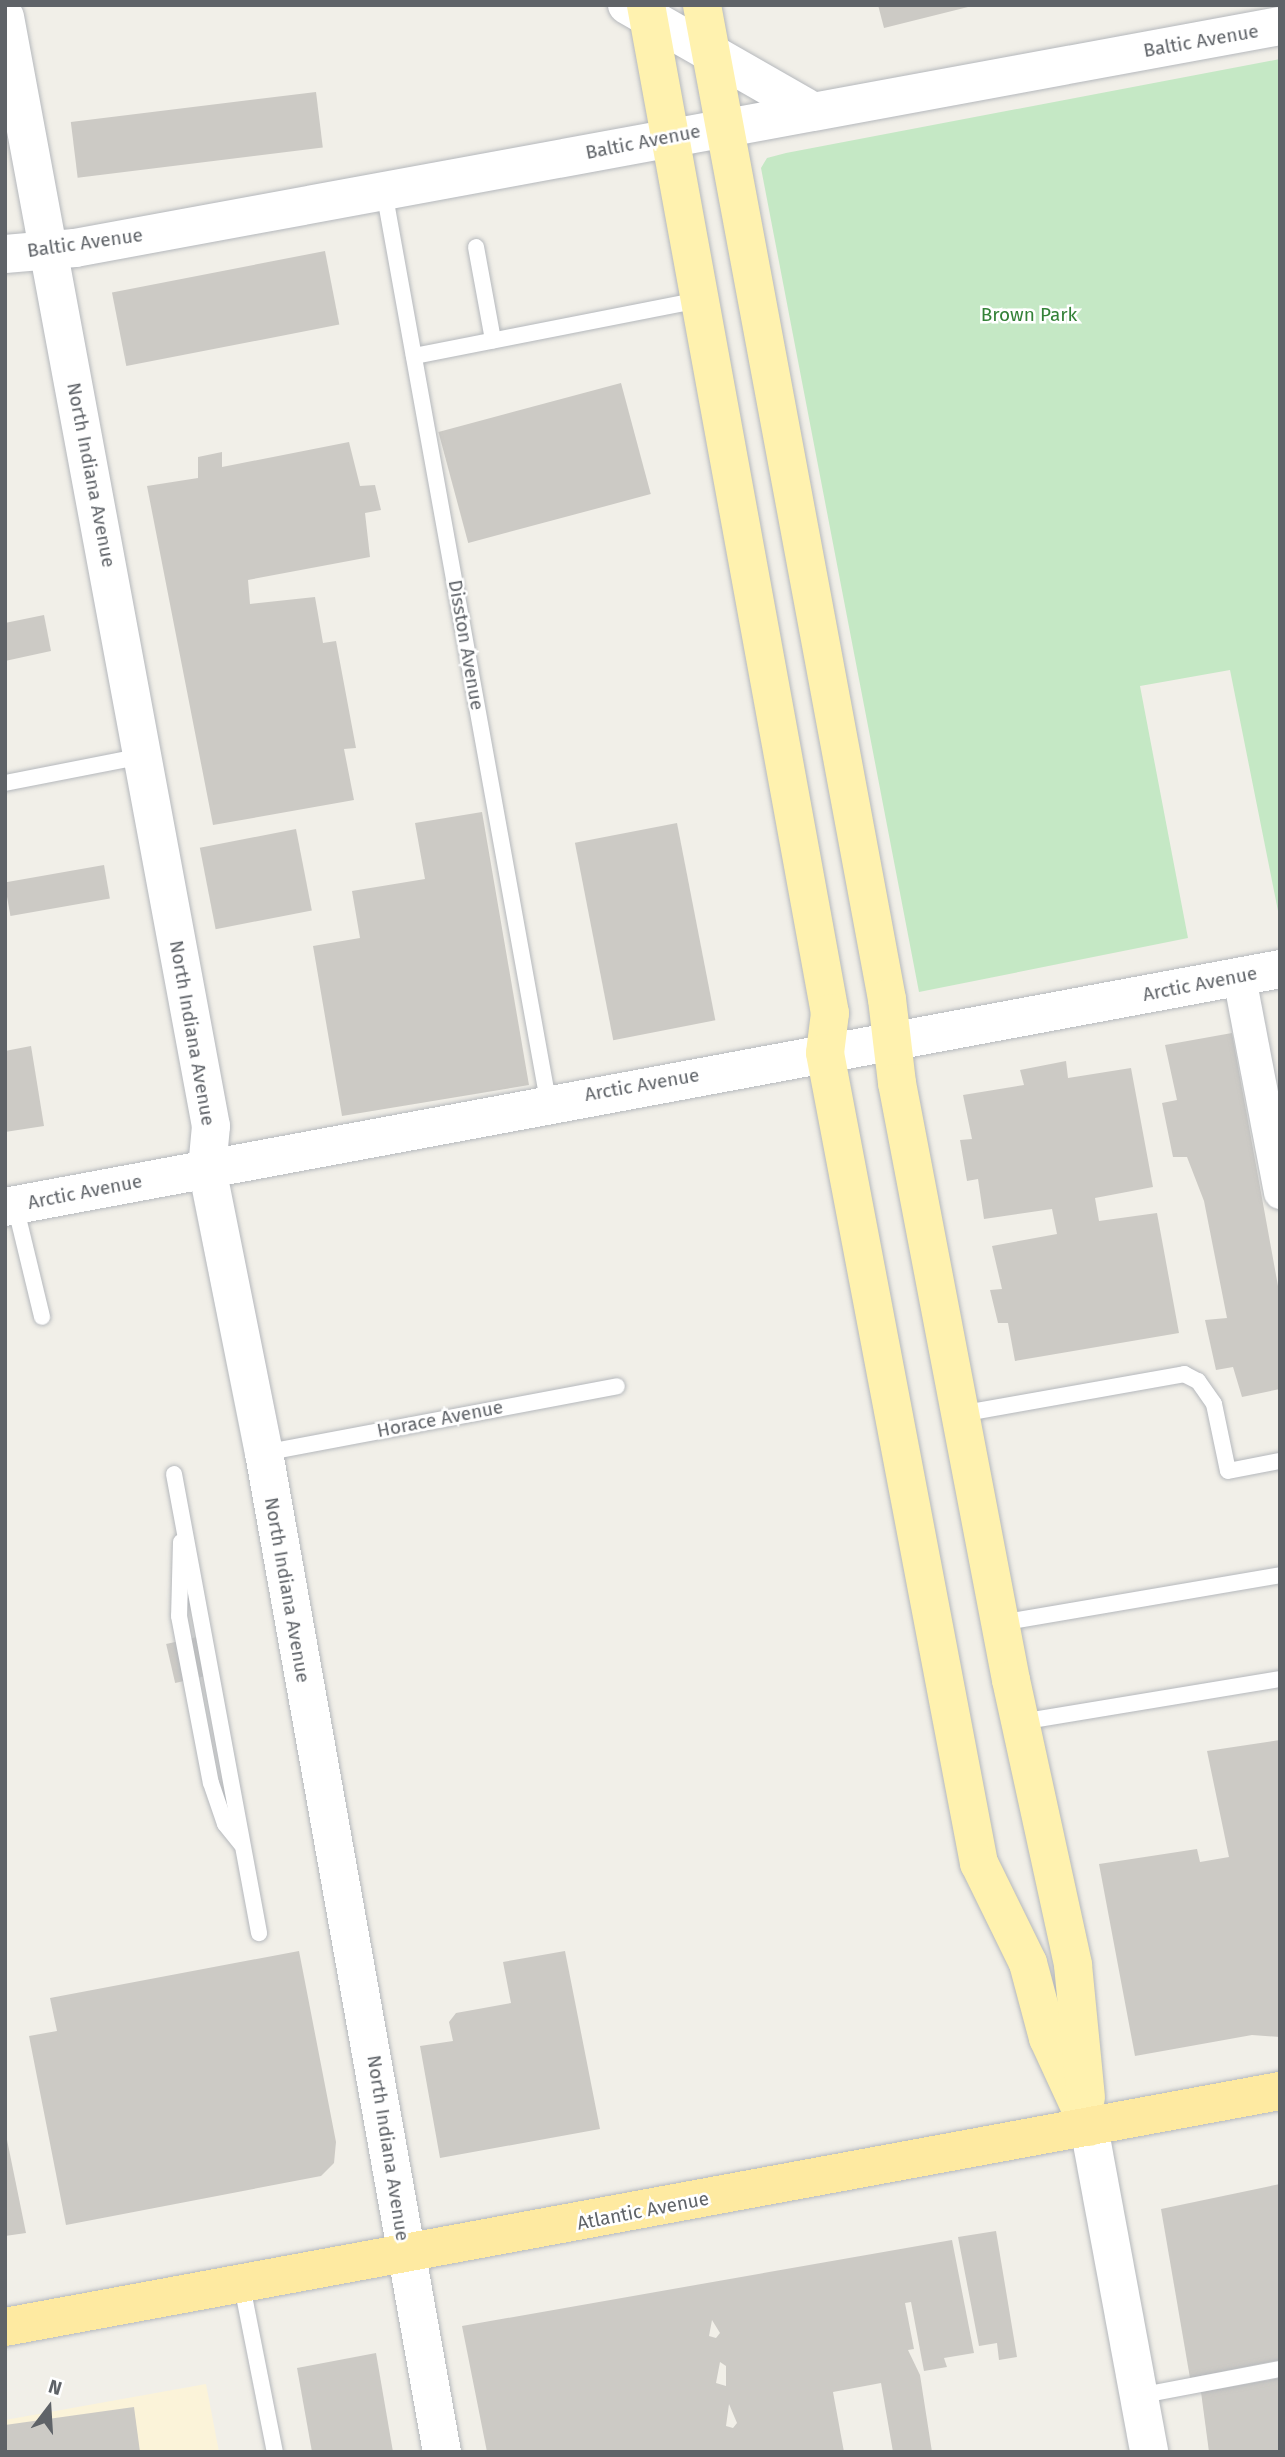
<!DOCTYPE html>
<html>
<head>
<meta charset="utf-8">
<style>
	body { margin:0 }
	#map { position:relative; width:1285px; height:2457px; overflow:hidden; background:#f1efe8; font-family:"Fira Sans",sans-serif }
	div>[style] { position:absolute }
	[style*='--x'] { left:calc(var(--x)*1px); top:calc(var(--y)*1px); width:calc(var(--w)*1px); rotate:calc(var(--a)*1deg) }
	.green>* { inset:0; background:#c5e8c5 }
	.sand>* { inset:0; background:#fbf3d9 }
	.building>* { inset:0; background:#cccac5; transform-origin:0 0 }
	.roads { filter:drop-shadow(0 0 2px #b5b8bc) drop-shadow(0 0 2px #b5b8bc) }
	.service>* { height:16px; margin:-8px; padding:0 8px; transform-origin:8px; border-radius:8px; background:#fff }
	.minor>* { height:33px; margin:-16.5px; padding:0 16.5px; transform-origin:16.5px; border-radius:16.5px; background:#fff }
	.tertiary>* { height:38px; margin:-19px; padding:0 19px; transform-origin:19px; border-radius:19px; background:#fff }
	.primary>* { height:38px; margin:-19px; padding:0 19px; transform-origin:19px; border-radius:19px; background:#fff2af }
	.trunk>* { height:38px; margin:-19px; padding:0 19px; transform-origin:19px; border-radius:19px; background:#feeaa1 }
	span { translate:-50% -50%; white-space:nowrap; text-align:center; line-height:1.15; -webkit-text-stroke:5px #fff; paint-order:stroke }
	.street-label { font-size:19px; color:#5f6368 }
	.park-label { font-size:19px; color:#348238 }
	.frame { position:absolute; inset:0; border:7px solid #5f6368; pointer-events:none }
	.north { position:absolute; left:14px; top:2373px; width:70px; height:70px; -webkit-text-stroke:5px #fff; paint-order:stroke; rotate:17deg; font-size:19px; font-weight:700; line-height:28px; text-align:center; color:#5f6368 }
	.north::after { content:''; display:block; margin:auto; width:24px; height:32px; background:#5f6368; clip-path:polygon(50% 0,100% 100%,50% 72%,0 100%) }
</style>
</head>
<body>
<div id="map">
	<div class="green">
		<div style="clip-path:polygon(1280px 59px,1280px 921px,1230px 670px,1140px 686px,1188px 938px,919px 992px,761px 168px,767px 158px,786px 153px)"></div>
	</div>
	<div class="sand">
		<div style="clip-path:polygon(206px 2384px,219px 2452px,5px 2452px,5px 2420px)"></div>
	</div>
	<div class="building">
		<div style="clip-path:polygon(878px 5px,972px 5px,972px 6px,884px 28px)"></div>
		<div style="left:316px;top:92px;width:56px;height:247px;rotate:83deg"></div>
		<div style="left:325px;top:251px;width:75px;height:217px;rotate:79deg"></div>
		<div style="left:621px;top:383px;width:115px;height:189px;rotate:75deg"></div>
		<div style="clip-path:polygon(349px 442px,360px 486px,375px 485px,381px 510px,365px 513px,370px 557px,248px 580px,250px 604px,315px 597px,323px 643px,336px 641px,356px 748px,344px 749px,354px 800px,213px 825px,147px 486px,198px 478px,198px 457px,222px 452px,222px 467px)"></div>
		<div style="clip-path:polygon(44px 615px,51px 651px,5px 661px,5px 623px)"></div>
		<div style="clip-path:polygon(482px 812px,529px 1085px,342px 1116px,313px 946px,360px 938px,352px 891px,425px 879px,415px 823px)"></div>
		<div style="left:677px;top:823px;width:201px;height:104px;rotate:79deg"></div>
		<div style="left:296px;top:829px;width:83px;height:98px;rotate:79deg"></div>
		<div style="left:104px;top:865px;width:34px;height:101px;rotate:80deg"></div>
		<div style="clip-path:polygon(1232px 1033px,1280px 1297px,1280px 1389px,1242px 1397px,1233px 1367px,1216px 1370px,1205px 1320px,1227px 1318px,1204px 1201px,1187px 1157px,1173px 1157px,1162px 1103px,1177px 1100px,1165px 1045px)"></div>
		<div style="clip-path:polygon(31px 1046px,44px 1126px,5px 1132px,5px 1051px)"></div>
		<div style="clip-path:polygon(1066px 1061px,1068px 1078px,1131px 1068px,1153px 1187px,1095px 1198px,1099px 1221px,1157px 1213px,1179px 1333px,1015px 1361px,1008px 1323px,998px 1323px,990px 1290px,1002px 1289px,992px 1246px,1057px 1234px,1052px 1209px,984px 1219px,978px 1179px,967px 1181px,960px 1140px,972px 1139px,963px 1095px,1024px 1085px,1020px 1070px)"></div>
		<div style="left:210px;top:1634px;width:40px;height:45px;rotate:77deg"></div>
		<div style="clip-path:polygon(1280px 1740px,1280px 2037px,1252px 2035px,1135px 2056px,1099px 1864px,1197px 1849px,1200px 1862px,1229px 1857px,1207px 1751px)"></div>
		<div style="clip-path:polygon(299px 1951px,336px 2142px,334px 2163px,321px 2176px,66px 2225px,29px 2036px,57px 2031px,50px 1998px)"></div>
		<div style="clip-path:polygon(565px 1951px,600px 2129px,440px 2158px,420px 2046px,453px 2041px,449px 2022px,456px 2013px,511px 2003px,503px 1962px)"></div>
		<div style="clip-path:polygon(5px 2130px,26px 2233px,5px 2236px)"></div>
		<div style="clip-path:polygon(1280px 2184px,1280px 2360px,1190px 2378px,1161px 2209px)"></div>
		<div style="clip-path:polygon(996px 2231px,1017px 2357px,999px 2360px,997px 2343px,979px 2346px,958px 2237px)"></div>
		<div style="clip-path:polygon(evenodd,952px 2240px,974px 2353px,944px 2358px,947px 2367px,924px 2371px,911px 2302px,905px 2303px,914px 2349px,908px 2350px,920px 2375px,932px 2452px,893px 2452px,881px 2383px,833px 2392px,844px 2452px,487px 2452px,462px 2326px,952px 2240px,712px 2320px,720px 2333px,716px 2338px,709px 2336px,712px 2320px,952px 2240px,720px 2362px,726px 2366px,726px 2386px,716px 2383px,720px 2362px,952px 2240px,729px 2404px,737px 2423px,733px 2428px,726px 2426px,729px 2404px)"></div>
		<div style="clip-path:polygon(376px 2353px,393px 2452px,312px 2452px,297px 2368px)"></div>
		<div style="clip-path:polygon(1280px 2378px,1280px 2452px,1209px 2452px,1201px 2392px)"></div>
		<div style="clip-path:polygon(134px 2407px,140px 2452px,5px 2452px,5px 2425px)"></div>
	</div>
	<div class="roads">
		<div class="service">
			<div style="--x:384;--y:191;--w:925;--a:79.78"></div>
			<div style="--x:476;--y:247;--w:95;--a:79.6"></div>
			<div style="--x:414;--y:356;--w:290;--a:-11.1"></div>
			<div style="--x:5;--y:783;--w:141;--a:-11.1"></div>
			<div style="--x:15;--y:1205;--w:115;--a:76.4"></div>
			<div style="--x:960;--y:1414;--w:228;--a:-10.1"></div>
			<div style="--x:1184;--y:1374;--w:16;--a:27"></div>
			<div style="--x:1198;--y:1381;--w:28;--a:55"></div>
			<div style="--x:1214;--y:1404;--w:68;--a:78.2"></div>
			<div style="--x:1228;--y:1471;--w:53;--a:-10.9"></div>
			<div style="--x:264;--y:1453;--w:359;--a:-10.7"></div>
			<div style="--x:174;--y:1474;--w:467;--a:79.5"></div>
			<div style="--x:181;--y:1542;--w:74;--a:91.5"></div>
			<div style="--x:179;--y:1616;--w:170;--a:79.2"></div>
			<div style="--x:211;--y:1783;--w:43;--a:71.1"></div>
			<div style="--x:225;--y:1824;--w:26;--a:51"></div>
			<div style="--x:1000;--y:1623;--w:284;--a:-9.7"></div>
			<div style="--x:1020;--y:1722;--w:264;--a:-9.4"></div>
			<div style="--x:242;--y:2286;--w:169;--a:78.8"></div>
			<div style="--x:1138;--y:2396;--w:145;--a:-10.8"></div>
		</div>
		<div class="minor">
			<div style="--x:1239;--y:977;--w:219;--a:79.2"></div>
		</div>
		<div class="tertiary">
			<div style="--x:627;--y:5;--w:213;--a:29.8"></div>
			<div style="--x:5;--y:17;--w:1128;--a:79.48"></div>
			<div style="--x:211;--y:1126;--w:42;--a:95.4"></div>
			<div style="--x:207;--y:1168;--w:291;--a:78.7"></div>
			<div style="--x:264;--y:1453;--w:1015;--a:79.9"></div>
			<div style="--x:5;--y:254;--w:70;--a:-4.9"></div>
			<div style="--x:75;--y:248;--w:1225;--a:-10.44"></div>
			<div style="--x:5;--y:1207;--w:1297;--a:-10.57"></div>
			<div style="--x:1089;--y:2127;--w:330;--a:79.5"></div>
		</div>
		<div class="primary">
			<div style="--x:646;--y:5;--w:1025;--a:79.66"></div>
			<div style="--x:830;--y:1013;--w:40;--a:97.1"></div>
			<div style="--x:825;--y:1053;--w:825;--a:79.24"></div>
			<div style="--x:979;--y:1863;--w:111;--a:63.9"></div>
			<div style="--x:1028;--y:1963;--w:78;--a:75.1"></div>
			<div style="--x:1048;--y:2038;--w:98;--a:65.3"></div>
			<div style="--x:702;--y:5;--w:1011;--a:79.46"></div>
			<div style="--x:887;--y:999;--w:85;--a:83.2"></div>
			<div style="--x:897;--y:1083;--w:608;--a:79.19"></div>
			<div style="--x:1011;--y:1680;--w:292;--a:77.7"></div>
			<div style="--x:1073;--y:1965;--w:133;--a:84.4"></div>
		</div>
		<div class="trunk">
			<div style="--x:5;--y:2327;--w:1297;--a:-10.49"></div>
		</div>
	</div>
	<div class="street-label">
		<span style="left:1201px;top:41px;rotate:-10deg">Baltic Avenue</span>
		<span style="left:643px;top:142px;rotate:-11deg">Baltic Avenue</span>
		<span style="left:85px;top:243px;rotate:-8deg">Baltic Avenue</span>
		<span style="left:91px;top:475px;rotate:79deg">North Indiana Avenue</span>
		<span style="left:466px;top:645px;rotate:80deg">Disston Avenue</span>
		<span style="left:1200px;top:984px;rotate:-11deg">Arctic Avenue</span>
		<span style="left:192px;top:1033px;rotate:80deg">North Indiana Avenue</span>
		<span style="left:642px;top:1085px;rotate:-10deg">Arctic Avenue</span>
		<span style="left:85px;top:1192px;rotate:-11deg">Arctic Avenue</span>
		<span style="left:440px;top:1419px;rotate:-11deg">Horace Avenue</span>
		<span style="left:287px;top:1590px;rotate:80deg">North Indiana Avenue</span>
		<span style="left:388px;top:2148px;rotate:81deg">North Indiana Avenue</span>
		<span style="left:643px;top:2211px;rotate:-11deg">Atlantic Avenue</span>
	</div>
	<div class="park-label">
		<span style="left:1029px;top:315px">Brown Park</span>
	</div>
	<div class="frame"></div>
	<div class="north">N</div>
</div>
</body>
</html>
